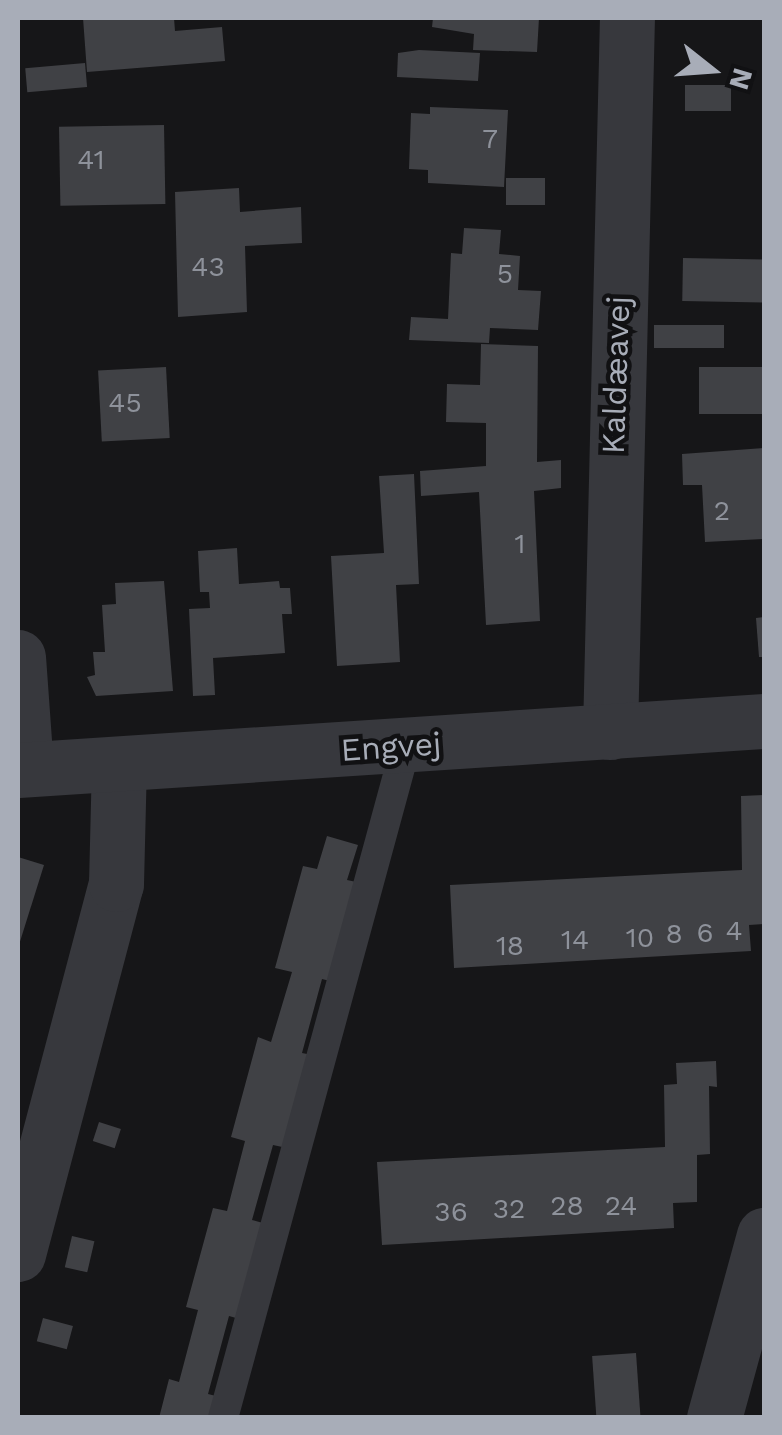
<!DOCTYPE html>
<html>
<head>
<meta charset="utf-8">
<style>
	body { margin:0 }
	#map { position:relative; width:782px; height:1435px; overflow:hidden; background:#161618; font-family:"Work Sans",sans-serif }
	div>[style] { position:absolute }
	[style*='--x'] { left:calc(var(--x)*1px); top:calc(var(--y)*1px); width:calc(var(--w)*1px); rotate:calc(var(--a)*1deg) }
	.building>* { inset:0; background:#404145; transform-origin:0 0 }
	.service>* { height:30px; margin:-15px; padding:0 15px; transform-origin:15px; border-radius:15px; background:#37383d }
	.minor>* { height:55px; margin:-27.5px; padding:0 27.5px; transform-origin:27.5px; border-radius:27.5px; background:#37383d }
	.tertiary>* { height:55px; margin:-27.5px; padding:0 27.5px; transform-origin:27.5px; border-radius:27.5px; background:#37383d }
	span { translate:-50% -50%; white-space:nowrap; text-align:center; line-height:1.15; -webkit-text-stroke:9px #111113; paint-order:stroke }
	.number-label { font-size:28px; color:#8e929b }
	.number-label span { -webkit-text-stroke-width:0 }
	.street-label { font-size:32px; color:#a8adb8 }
	.frame { position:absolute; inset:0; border:20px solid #a8adb8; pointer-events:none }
	.north { position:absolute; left:662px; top:20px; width:100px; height:100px; -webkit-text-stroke:8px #111113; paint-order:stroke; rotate:107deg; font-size:28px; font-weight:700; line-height:40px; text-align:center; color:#a8adb8 }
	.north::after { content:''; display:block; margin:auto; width:35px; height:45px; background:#a8adb8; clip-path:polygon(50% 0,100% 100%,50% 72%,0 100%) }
</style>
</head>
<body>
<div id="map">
	<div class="building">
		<div style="clip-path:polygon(83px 18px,174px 18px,175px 31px,222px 27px,225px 61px,87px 72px)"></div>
		<div style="clip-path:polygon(433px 18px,539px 18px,537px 52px,473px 50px,474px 34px,432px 27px)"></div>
		<div style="clip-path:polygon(419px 50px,480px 53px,478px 81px,397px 77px,398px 53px)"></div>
		<div style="left:85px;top:63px;width:24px;height:60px;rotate:85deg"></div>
		<div style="left:685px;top:85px;width:46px;height:26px"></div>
		<div style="clip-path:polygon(430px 107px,508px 110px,504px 187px,428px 183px,428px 170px,409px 169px,411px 113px,430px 114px)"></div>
		<div style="left:164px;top:125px;width:79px;height:105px;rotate:89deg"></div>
		<div style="left:506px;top:178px;width:39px;height:27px"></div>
		<div style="clip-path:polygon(239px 188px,240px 212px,301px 207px,302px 243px,245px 246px,247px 312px,178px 317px,175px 192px)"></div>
		<div style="clip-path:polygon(464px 228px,501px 230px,499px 254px,520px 256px,518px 290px,541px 291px,538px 330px,490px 328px,489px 343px,409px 340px,411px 317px,448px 319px,451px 253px,462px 254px)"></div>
		<div style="left:683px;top:258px;width:81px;height:43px;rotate:1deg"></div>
		<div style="left:654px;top:325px;width:70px;height:23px"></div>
		<div style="clip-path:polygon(481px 344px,538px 346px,537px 462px,561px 460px,561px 488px,534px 491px,540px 621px,486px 625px,479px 492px,421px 496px,420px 471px,486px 466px,486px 423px,446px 422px,447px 384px,480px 385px)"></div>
		<div style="left:166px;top:367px;width:71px;height:68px;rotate:87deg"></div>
		<div style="left:764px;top:367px;width:47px;height:65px;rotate:90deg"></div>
		<div style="clip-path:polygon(764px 448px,763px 539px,705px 542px,702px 485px,683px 485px,682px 454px)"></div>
		<div style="clip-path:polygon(414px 474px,419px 584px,396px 585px,400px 662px,337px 666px,331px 556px,384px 553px,379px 476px)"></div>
		<div style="clip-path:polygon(237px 548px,239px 584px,279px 581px,280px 588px,290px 588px,292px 614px,282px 614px,285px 653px,213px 658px,215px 695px,193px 696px,189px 609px,210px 608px,209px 592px,200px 592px,198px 551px)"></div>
		<div style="clip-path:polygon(164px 581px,173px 691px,96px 696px,87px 677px,95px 675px,93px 652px,105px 652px,102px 605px,116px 604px,115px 583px)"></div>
		<div style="clip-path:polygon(764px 617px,764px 657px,759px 657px,756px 618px)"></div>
		<div style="clip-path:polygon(764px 795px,764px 924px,749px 925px,751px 951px,454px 968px,450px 885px,742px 870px,741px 796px)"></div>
		<div style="clip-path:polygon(327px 836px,358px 845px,347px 880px,361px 883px,334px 982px,322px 979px,302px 1053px,312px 1055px,287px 1148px,273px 1145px,252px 1220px,270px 1225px,243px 1320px,229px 1316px,208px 1394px,220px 1397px,214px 1418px,159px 1418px,169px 1379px,179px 1382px,198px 1310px,186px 1307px,213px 1208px,227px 1211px,245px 1141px,231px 1137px,258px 1037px,271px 1042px,292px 972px,275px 968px,303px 866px,317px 869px)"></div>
		<div style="clip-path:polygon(18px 857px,44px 865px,18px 948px)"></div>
		<div style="clip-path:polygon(716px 1061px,717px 1087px,709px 1086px,710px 1154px,697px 1155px,697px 1202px,673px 1203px,674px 1228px,382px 1245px,377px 1162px,665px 1147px,664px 1085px,677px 1084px,676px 1063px)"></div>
		<div style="left:99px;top:1122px;width:23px;height:20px;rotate:18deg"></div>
		<div style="left:72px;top:1236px;width:23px;height:32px;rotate:13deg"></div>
		<div style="left:43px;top:1318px;width:31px;height:24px;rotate:15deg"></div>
		<div style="left:636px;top:1353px;width:65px;height:44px;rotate:86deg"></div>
	</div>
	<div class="service">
		<div style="--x:223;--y:1418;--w:696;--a:-74.77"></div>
	</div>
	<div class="minor">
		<div style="--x:18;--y:657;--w:112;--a:85.9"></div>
		<div style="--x:610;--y:732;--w:714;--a:-88.64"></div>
		<div style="--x:18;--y:1254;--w:383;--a:-75.2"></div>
		<div style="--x:116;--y:884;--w:119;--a:-88.6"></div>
		<div style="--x:714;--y:1418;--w:190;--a:-74.7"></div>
	</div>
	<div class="tertiary">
		<div style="--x:18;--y:770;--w:748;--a:-3.76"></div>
	</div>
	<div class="number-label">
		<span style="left:490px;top:139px">7</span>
		<span style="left:91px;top:160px">41</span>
		<span style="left:208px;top:267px">43</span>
		<span style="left:505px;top:274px">5</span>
		<span style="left:125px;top:403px">45</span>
		<span style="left:722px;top:511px">2</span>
		<span style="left:520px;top:544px">1</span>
		<span style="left:734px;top:931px">4</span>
		<span style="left:705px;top:933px">6</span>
		<span style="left:674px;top:934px">8</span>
		<span style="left:640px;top:938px">10</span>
		<span style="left:575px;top:940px">14</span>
		<span style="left:510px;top:946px">18</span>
		<span style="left:567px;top:1206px">28</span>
		<span style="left:621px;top:1206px">24</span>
		<span style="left:509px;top:1209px">32</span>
		<span style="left:451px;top:1212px">36</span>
	</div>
	<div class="street-label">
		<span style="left:616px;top:375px;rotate:-88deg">Kaldæavej</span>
		<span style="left:391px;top:747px;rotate:-4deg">Engvej</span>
	</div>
	<div class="frame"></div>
	<div class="north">N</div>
</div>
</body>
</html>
